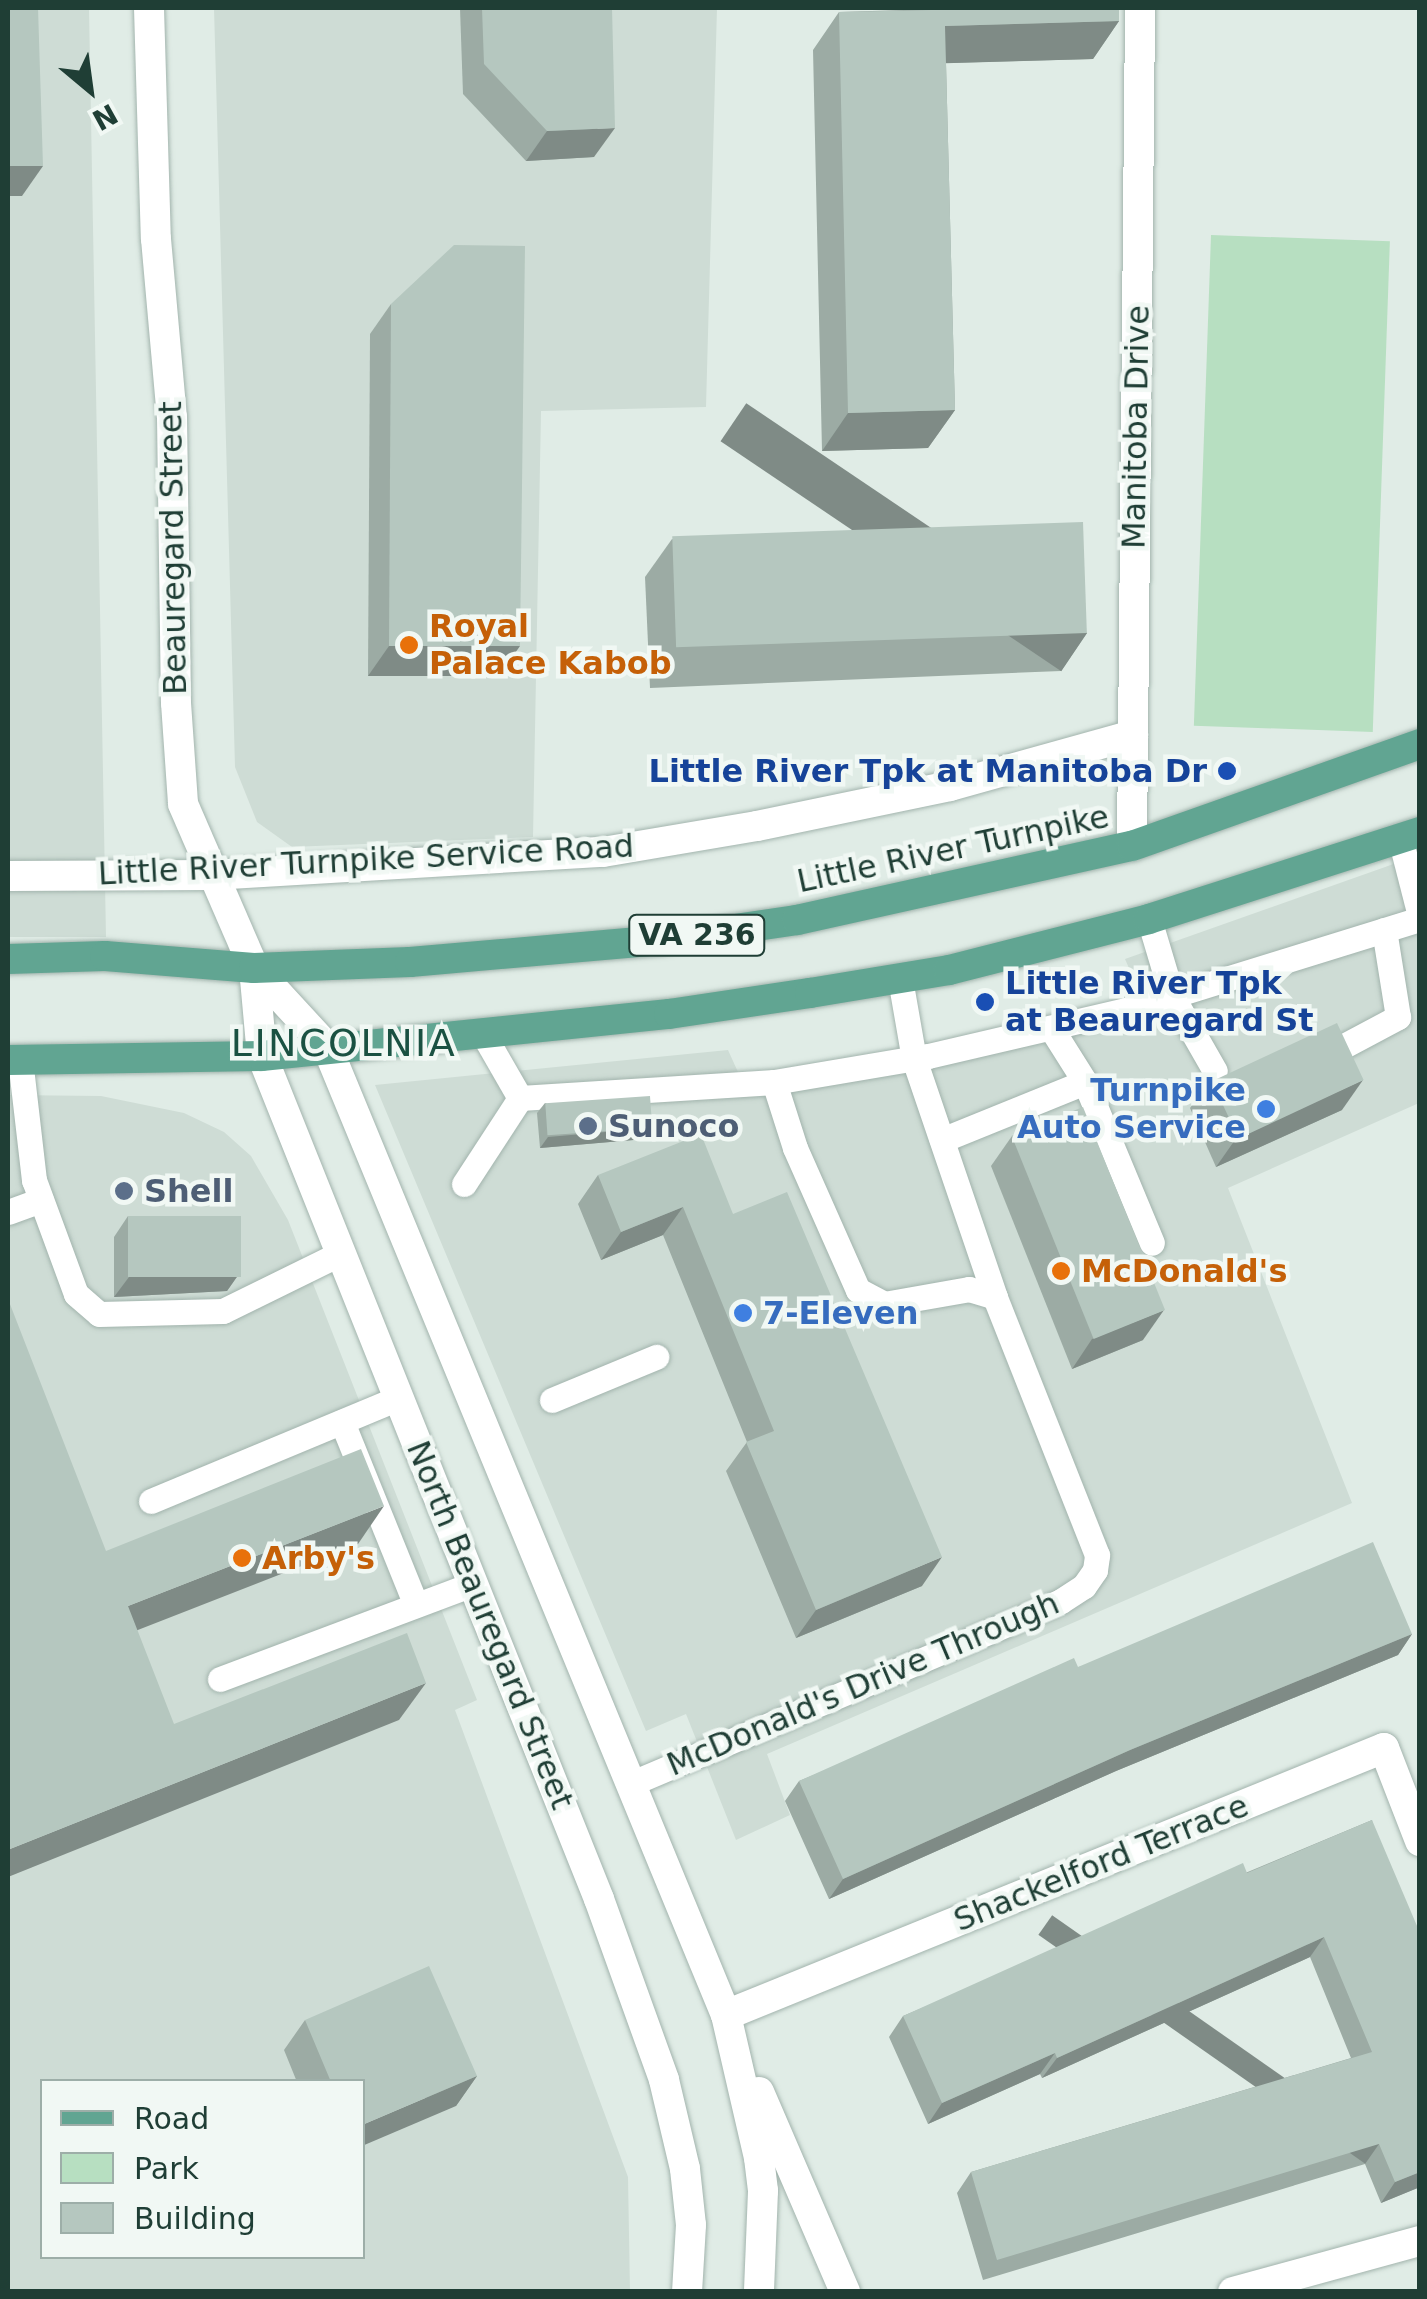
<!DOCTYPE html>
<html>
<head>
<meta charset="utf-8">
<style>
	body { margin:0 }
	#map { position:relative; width:1427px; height:2299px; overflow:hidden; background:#e0ece6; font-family:"DejaVu Sans",sans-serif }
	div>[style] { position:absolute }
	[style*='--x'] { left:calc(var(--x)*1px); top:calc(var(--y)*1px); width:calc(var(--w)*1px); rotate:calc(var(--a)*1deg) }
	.built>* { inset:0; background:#cedcd5 }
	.green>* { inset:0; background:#b7dfc1; transform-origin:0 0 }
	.roads { filter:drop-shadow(0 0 2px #a2b4ad) drop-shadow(0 0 2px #a2b4ad) }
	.lane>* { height:25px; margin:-12.5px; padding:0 12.5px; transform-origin:12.5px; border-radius:12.5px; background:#fff }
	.street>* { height:30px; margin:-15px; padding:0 15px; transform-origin:15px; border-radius:15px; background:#fff }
	.secondary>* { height:30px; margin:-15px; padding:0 15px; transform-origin:15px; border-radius:15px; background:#fff }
	.primary>* { height:30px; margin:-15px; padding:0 15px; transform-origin:15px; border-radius:15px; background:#61a592 }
	.wall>* { inset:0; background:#9caba4 }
	.shaded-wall>* { inset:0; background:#7f8b86; transform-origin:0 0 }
	.building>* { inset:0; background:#b5c7bf; transform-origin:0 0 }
	.dots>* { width:28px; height:28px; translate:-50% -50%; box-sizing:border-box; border:5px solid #f1f8f4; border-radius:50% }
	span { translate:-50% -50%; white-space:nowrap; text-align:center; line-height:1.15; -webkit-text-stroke:9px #f1f8f4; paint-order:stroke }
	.shield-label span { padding:2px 8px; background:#f1f8f4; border:2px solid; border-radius:8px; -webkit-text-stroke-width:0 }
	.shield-label { font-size:30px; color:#1f3e35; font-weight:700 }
	.street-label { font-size:32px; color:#1f3e35 }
	.food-label { font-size:32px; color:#c56008; font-weight:700 }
	.left { translate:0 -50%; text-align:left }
	.transit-label { font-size:32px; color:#164399; font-weight:700 }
	.right { translate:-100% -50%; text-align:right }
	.shop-label { font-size:32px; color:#366cbe; font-weight:700 }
	.service-label { font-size:32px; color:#4e5e75; font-weight:700 }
	.quarter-label { font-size:38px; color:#1a5142; letter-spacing:2.5px }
	.frame { position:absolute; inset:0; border:10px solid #1f3e35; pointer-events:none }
	.legend { position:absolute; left:40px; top:2079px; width:325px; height:180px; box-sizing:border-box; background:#f1f8f4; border:2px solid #9daea8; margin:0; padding:12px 18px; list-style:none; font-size:30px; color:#1f3e35 }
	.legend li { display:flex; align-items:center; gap:20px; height:50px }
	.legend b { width:50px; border:2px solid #9daea8 }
	.north { position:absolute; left:40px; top:40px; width:100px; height:100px; -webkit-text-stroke:8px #f1f8f4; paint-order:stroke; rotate:151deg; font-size:28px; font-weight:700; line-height:40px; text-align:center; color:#1f3e35 }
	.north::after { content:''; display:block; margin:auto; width:35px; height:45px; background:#1f3e35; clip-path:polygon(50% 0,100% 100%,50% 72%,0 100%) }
</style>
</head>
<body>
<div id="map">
	<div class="built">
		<div style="clip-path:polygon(8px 8px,89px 8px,106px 937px,8px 937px)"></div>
		<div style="clip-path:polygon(214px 8px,717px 8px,706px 407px,541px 411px,533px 837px,292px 847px,257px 822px,235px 767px)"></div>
		<div style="clip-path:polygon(1419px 855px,1419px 1103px,1228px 1188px,1352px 1503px,767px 1754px,790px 1815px,736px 1840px,686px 1714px,646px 1731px,375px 1085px,728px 1050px,747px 1092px,1142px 998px,1125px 959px)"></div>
		<div style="clip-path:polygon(evenodd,8px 1095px,101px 1096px,184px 1113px,224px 1132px,251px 1156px,288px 1220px,477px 1700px,455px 1710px,628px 2177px,630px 2291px,8px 2292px,8px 1095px,42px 2082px,362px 2082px,362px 2256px,42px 2256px,42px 2082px)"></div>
	</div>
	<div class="green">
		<div style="left:1211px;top:235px;width:179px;height:491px;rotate:2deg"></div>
	</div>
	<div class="roads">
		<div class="lane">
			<div style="--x:1400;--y:838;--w:81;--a:75.6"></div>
			<div style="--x:1149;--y:919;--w:80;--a:73.4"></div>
			<div style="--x:1172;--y:996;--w:86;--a:60.2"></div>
			<div style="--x:1051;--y:1028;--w:64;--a:57.8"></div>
			<div style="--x:1085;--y:1082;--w:174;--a:67.4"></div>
			<div style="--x:482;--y:1032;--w:76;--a:60.1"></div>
			<div style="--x:520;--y:1098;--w:255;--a:-3.6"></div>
			<div style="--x:774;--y:1082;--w:156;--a:-9.6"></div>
			<div style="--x:928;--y:1056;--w:203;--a:-13.1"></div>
			<div style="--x:1126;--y:1010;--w:308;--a:-17.2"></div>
			<div style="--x:1340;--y:1048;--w:66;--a:-28.1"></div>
			<div style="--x:1398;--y:1017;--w:88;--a:-99.1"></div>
			<div style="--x:20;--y:1059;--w:122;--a:83.4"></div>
			<div style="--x:34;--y:1180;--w:121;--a:69.8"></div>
			<div style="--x:76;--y:1294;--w:30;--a:41"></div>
			<div style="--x:99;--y:1314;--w:124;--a:-1.4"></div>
			<div style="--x:223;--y:1311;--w:131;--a:-26.2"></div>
			<div style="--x:774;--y:1082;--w:69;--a:72.3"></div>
			<div style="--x:795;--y:1148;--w:155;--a:66.1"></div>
			<div style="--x:858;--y:1290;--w:30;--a:28"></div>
			<div style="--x:884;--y:1304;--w:86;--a:-10"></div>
			<div style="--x:969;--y:1289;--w:27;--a:17"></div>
			<div style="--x:995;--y:1297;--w:251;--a:-108.8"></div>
			<div style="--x:914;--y:1059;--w:81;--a:-99.9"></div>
			<div style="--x:942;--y:1140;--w:154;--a:-22.1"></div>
			<div style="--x:464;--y:1184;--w:103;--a:-56.9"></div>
			<div style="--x:8;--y:1212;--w:35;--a:-20"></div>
			<div style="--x:552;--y:1400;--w:113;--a:-22.5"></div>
			<div style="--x:342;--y:1422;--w:197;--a:68"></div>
			<div style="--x:151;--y:1501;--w:269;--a:-22.6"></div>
			<div style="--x:220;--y:1679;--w:270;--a:-20.6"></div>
			<div style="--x:630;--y:1784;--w:468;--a:-23"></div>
			<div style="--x:1061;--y:1601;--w:27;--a:-33"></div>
			<div style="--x:1084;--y:1586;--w:19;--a:-55"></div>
			<div style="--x:1095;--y:1570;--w:15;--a:-82"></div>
			<div style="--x:1097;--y:1555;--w:277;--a:-111.6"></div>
		</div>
		<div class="street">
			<div style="--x:149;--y:8;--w:231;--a:88.3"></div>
			<div style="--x:156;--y:239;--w:179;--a:84.9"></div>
			<div style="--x:172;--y:417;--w:286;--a:89.2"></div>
			<div style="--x:176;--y:703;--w:101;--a:86"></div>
			<div style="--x:183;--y:804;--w:179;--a:66.6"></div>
			<div style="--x:1132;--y:846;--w:838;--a:-89.45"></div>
			<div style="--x:8;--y:876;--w:204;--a:-0.3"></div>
			<div style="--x:212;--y:875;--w:392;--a:-3.4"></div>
			<div style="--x:603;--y:852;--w:156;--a:-9.6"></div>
			<div style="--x:757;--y:826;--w:197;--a:-11.7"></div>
			<div style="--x:950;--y:786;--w:190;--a:-15.6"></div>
			<div style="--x:726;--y:2015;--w:710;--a:-22.09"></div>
			<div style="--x:1384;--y:1748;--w:100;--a:68.8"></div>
			<div style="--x:1233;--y:2292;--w:194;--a:-15.3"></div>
		</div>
		<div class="secondary">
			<div style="--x:254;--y:968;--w:108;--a:47.3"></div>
			<div style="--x:327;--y:1047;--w:1047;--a:67.6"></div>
			<div style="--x:726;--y:2015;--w:147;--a:77"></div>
			<div style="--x:759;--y:2158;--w:33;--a:83"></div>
			<div style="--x:763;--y:2191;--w:101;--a:92.3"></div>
			<div style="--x:254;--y:968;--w:88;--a:84.8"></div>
			<div style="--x:262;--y:1056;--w:908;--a:68.21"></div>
			<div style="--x:599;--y:1899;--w:192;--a:70.2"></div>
			<div style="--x:664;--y:2080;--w:91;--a:76.7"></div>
			<div style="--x:685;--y:2169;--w:56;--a:83.9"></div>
			<div style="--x:691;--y:2225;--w:67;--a:93.4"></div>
			<div style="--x:759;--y:2092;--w:218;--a:66.7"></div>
		</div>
		<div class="primary">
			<div style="--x:8;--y:959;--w:97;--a:-1.8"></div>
			<div style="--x:105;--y:956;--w:149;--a:4.6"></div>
			<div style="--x:254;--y:968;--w:156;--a:-2.2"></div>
			<div style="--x:410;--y:962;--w:252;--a:-5"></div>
			<div style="--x:661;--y:940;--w:137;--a:-8.4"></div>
			<div style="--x:797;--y:920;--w:343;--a:-12.5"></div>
			<div style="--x:1132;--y:846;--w:306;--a:-19.5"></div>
			<div style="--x:8;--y:1060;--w:254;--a:-0.9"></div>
			<div style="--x:262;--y:1056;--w:409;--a:-5.9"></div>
			<div style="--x:669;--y:1014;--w:143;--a:-8.5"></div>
			<div style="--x:810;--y:993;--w:141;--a:-9.4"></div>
			<div style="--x:949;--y:970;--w:206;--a:-14.3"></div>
			<div style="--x:1149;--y:919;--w:285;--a:-17.8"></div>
		</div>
	</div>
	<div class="wall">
		<div style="clip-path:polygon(460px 8px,612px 8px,594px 157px,526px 161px,463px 94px)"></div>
		<div style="clip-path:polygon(904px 8px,1119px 8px,1119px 21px,1093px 59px,946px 63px,955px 410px,928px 448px,822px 451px,813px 50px,839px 12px,904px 10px)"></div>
		<div style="clip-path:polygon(391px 304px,499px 676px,368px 676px,370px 334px)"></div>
		<div style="clip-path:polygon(672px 539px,1087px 633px,1061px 671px,650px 688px,645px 577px)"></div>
		<div style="clip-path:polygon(1211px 1079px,1342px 1110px,1216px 1167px,1190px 1108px)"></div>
		<div style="clip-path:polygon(545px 1103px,645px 1139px,540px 1148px,537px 1113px)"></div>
		<div style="clip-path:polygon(1012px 1136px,1143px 1340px,1072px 1369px,991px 1166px)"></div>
		<div style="clip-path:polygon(598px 1175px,733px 1214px,922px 1586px,796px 1638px,726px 1471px,747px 1442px,663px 1235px,601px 1260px,578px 1204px)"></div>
		<div style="clip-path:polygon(128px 1216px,241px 1271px,227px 1291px,114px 1297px,114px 1237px)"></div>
		<div style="clip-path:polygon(1412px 1634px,1398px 1655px,1116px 1771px,829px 1899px,785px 1801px,799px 1781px,1078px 1667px)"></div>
		<div style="clip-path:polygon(1372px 1820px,1420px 2187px,1381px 2203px,1365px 2164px,983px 2280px,957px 2193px,971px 2172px,1351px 2058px,1310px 1957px,1042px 2078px,1040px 2074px,928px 2124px,889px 2037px,903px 2016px)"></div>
		<div style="clip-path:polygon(305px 2020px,477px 2076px,456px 2106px,362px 2082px,297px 2082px,284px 2050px)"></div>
	</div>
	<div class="shaded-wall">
		<div style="clip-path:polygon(1119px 21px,1093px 59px,919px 64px,945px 26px)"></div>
		<div style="clip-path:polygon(615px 128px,594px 157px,526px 161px,547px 131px)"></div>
		<div style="clip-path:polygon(8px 166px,43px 166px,22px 196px,8px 196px)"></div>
		<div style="clip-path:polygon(955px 410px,928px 448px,822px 451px,848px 413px)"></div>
		<div style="left:1087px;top:633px;width:46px;height:411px;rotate:124deg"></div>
		<div style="clip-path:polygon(389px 646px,520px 646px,499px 676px,368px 676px)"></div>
		<div style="clip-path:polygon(1363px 1080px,1342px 1110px,1216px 1167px,1237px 1137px)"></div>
		<div style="clip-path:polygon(652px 1128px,645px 1139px,540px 1148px,548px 1137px)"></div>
		<div style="clip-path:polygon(683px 1207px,663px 1235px,601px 1260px,621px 1232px)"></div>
		<div style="clip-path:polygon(241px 1271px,227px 1291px,114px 1297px,129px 1277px)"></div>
		<div style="clip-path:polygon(1164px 1310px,1143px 1340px,1072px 1369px,1092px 1339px)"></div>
		<div style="clip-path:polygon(384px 1506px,358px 1544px,102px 1644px,128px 1606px)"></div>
		<div style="clip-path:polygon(942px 1557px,922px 1586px,796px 1638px,816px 1610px)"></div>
		<div style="clip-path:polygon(1412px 1634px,1398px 1655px,1116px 1771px,829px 1899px,843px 1879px,1130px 1750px)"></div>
		<div style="clip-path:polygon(426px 1683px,399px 1720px,8px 1877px,8px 1853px,10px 1849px)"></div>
		<div style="clip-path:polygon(1324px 1937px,1310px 1957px,1042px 2078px,1057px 2058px)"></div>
		<div style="clip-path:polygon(1055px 2053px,1040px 2074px,928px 2124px,942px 2103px)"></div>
		<div style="clip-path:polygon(477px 2076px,456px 2106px,362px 2146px,362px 2125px)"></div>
		<div style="left:1379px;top:2144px;width:24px;height:399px;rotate:125deg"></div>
		<div style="clip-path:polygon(1420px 2172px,1420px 2187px,1381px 2203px,1395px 2182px)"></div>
	</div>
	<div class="building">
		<div style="clip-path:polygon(8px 8px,38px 8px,43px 166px,8px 166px)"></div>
		<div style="clip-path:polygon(482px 8px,612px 8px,615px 128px,547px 131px,484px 64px)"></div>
		<div style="clip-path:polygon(932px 8px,1119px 8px,1119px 21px,945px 26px,955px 410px,848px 413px,839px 12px,932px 10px)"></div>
		<div style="clip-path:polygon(454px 245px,525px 246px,520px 646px,389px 646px,391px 304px)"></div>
		<div style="left:1083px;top:522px;width:111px;height:411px;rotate:88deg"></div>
		<div style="left:1337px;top:1023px;width:63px;height:138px;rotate:65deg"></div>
		<div style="left:650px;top:1096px;width:32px;height:105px;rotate:86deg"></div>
		<div style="left:1083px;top:1107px;width:219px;height:77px;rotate:68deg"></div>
		<div style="clip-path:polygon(701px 1134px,733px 1214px,787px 1192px,942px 1557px,816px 1610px,746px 1442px,774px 1431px,683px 1207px,621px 1232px,598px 1175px)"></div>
		<div style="left:128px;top:1216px;width:113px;height:61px"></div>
		<div style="clip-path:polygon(8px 1299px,106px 1551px,361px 1449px,384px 1506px,128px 1606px,174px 1724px,407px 1633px,426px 1683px,10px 1849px,8px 1842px)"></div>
		<div style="clip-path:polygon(1373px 1542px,1412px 1634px,1130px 1750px,843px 1879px,799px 1781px,1074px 1658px,1078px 1667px)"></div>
		<div style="clip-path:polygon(1372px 1820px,1420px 1933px,1420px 2172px,1395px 2182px,1379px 2144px,997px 2260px,971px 2172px,1372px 2052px,1324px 1937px,1057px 2058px,1055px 2053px,942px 2103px,903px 2016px,1243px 1863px,1247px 1873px)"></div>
		<div style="clip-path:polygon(429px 1966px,477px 2076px,362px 2125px,362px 2082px,331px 2082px,305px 2020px)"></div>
	</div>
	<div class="dots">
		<div style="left:409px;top:645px;background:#e8710a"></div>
		<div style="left:1227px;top:771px;background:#1a4fb4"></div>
		<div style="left:985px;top:1002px;background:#1a4fb4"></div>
		<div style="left:1266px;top:1109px;background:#3f7fe0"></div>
		<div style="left:588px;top:1126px;background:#5c6f8a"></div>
		<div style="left:124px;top:1191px;background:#5c6f8a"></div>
		<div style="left:1061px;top:1271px;background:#e8710a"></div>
		<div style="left:743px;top:1313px;background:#3f7fe0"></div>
		<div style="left:242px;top:1558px;background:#e8710a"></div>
	</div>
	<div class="shield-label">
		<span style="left:697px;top:935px">VA 236</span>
	</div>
	<div class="street-label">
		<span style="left:1136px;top:427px;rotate:-89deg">Manitoba Drive</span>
		<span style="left:173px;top:548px;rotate:-91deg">Beauregard Street</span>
		<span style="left:953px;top:849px;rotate:-12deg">Little River Turnpike</span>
		<span style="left:366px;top:860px;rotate:-3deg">Little River Turnpike Service Road</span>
		<span style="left:490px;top:1625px;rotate:68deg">North Beauregard Street</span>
		<span style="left:863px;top:1684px;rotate:-23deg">McDonald's Drive Through</span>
		<span style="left:1101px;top:1863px;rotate:-22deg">Shackelford Terrace</span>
	</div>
	<div class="food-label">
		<span class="left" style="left:429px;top:645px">Royal<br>Palace Kabob</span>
		<span class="left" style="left:1081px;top:1271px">McDonald's</span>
		<span class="left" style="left:262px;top:1558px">Arby's</span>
	</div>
	<div class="transit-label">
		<span class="right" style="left:1207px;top:771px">Little River Tpk at Manitoba Dr</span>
		<span class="left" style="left:1005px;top:1002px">Little River Tpk<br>at Beauregard St</span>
	</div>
	<div class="shop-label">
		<span class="right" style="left:1246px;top:1109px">Turnpike<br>Auto Service</span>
		<span class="left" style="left:763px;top:1313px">7-Eleven</span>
	</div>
	<div class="service-label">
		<span class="left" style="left:608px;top:1126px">Sunoco</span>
		<span class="left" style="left:144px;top:1191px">Shell</span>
	</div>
	<div class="quarter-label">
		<span style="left:344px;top:1044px">LINCOLNIA</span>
	</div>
	<div class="frame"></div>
	<ul class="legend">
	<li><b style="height:12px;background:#61a592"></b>Road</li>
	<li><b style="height:28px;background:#b7dfc1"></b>Park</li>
	<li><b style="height:28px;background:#b5c7bf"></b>Building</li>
	</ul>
	<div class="north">N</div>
</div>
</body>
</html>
